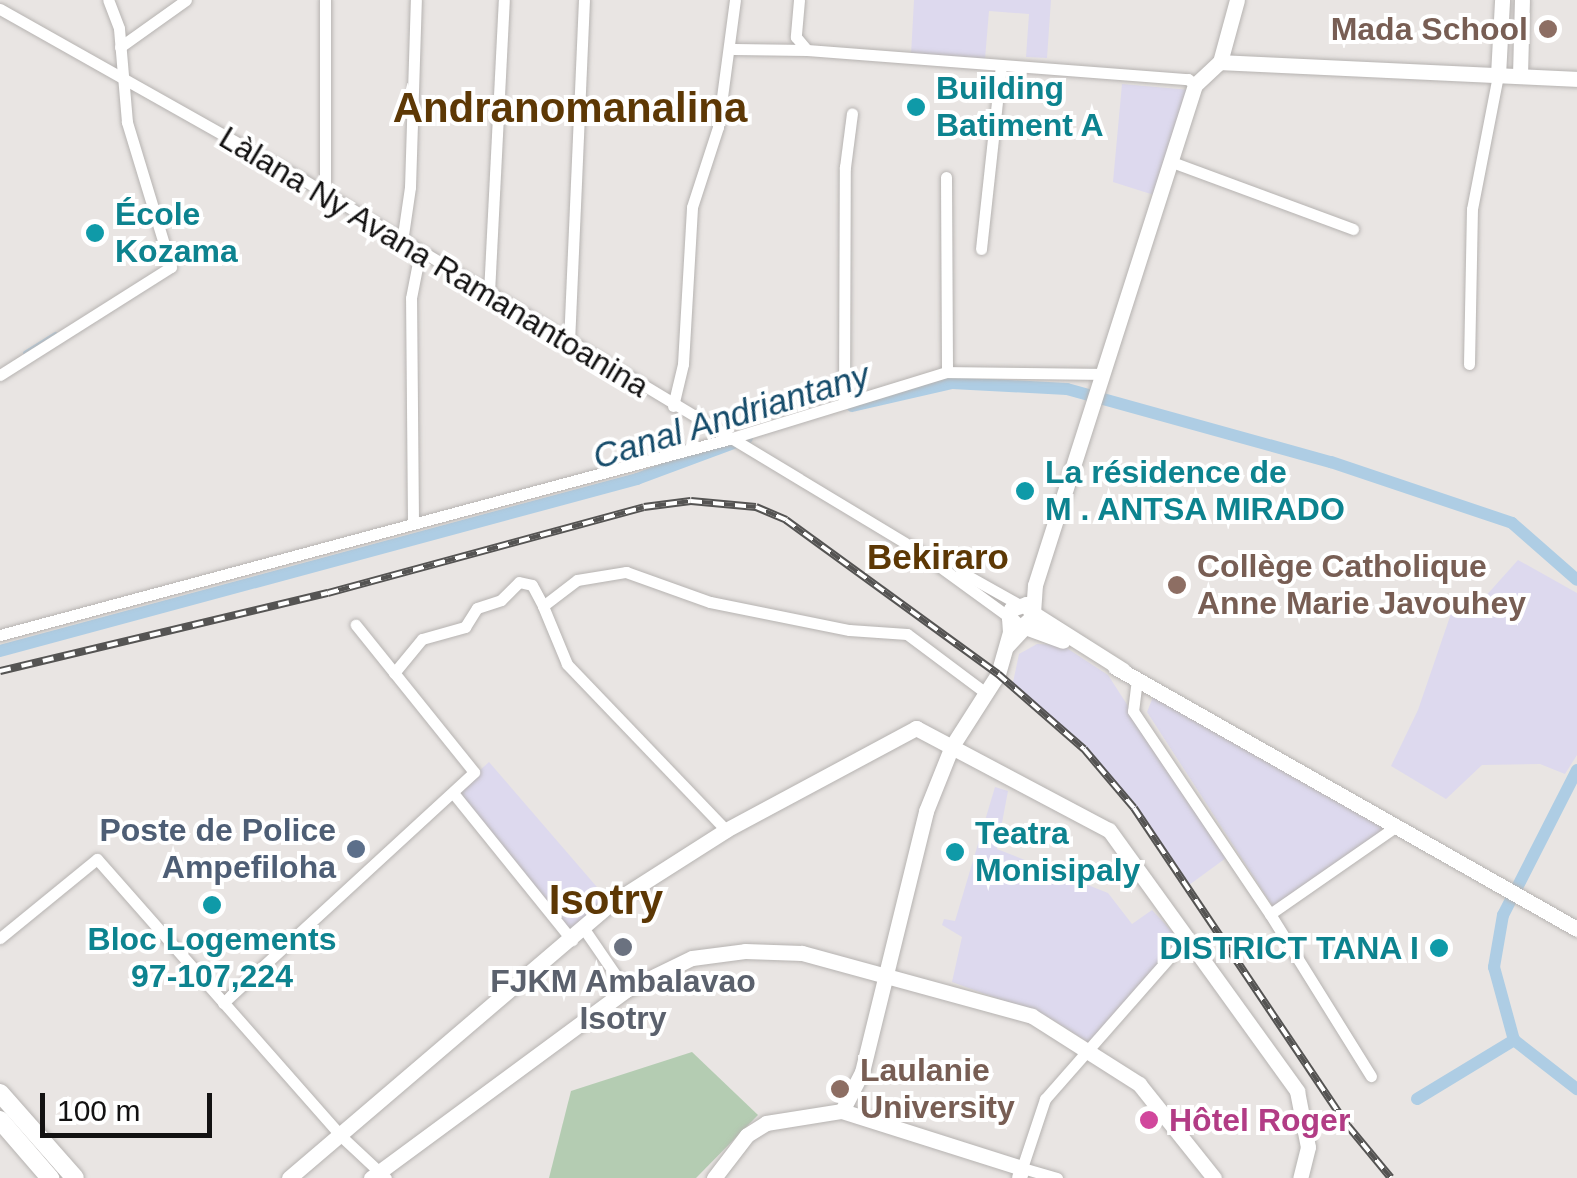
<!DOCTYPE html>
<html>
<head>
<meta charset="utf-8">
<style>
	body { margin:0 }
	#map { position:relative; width:1577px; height:1178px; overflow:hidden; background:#e9e5e3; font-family:Arial,sans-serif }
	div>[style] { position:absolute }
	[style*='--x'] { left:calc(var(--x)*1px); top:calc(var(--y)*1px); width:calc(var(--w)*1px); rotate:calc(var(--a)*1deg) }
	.commercial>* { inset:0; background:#ddd9ee }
	.green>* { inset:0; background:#b4ccb2 }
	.stream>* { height:4px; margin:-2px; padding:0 2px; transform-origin:2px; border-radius:2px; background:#aecde4 }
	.canal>* { height:12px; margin:-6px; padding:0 6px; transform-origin:6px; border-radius:6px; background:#aecde4 }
	.roads { filter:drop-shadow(0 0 2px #b6b3b1) drop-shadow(0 0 2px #b6b3b1) }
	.minor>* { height:11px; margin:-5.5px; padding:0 5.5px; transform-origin:5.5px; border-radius:5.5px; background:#fff }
	.tertiary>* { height:15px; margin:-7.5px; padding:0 7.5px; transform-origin:7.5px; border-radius:7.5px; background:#fff }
	.secondary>* { height:18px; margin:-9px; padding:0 9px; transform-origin:9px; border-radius:9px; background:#fff }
	.rail>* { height:8px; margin-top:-4px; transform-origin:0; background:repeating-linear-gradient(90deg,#fff 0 11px,#555453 0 22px); box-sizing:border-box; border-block:2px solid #555453 }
	.dots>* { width:28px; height:28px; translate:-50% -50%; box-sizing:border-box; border:5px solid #fff; border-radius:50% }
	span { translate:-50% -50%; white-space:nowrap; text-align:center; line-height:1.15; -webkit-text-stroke:8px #fff; paint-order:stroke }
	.education-label { font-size:32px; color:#785e54; font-weight:700 }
	.right { translate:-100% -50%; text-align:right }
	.left { translate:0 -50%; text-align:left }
	.culture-label { font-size:32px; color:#0d838f; font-weight:700 }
	.street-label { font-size:32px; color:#131212 }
	.service-label { font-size:32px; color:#4e5e75; font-weight:700 }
	.worship-label { font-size:32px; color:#5b616d; font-weight:700 }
	.hotel-label { font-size:32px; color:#b23c85; font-weight:700 }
	.water-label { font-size:35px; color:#154b6a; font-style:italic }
	.neighbourhood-label { font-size:35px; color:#5d3805; font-weight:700 }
	.district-label { font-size:42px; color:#5d3805; font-weight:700 }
	.scale { position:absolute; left:40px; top:1093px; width:172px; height:45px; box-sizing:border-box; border:5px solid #131212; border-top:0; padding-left:12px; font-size:30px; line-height:35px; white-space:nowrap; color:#131212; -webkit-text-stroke:8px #fff; paint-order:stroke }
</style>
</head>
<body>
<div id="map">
	<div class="commercial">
		<div style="clip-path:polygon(914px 0,1051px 0,1047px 58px,1026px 57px,1029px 14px,989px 11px,985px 59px,911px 55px)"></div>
		<div style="clip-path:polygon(1122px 84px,1190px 90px,1157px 196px,1113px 182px)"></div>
		<div style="clip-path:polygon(1518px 560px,1577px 593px,1577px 755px,1565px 774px,1540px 764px,1482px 765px,1446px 799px,1391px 766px,1418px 710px,1456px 599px,1475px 608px)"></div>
		<div style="clip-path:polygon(1037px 644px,1062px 645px,1108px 675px,1226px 858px,1189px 885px,1084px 749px,1012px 687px,1019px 654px)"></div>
		<div style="clip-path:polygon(1153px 697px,1383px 828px,1357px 854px,1274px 908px,1147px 712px)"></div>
		<div style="clip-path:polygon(489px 762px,609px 901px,571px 936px,456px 792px)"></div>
		<div style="clip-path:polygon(995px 787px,1008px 791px,997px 849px,1108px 893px,1132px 924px,1152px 910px,1181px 941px,1094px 1046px,1048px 1017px,952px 982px,962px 937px,942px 925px,944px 919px,955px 921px)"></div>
	</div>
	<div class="green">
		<div style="clip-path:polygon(692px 1052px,758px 1115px,696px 1178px,549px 1178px,571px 1091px)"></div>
	</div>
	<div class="stream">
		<div style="--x:25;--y:353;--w:36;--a:-32"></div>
	</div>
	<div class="canal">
		<div style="--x:852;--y:406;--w:103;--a:-13"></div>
		<div style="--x:952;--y:383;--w:115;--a:3"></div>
		<div style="--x:1067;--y:389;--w:274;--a:15.5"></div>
		<div style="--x:1331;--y:462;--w:191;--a:18.6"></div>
		<div style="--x:1512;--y:523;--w:86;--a:41.2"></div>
		<div style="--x:0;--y:651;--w:660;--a:-15.11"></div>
		<div style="--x:637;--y:479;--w:117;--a:-20.4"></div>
		<div style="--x:1577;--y:770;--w:163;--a:117"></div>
		<div style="--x:1503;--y:915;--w:53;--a:99.8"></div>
		<div style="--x:1494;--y:967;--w:76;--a:74.7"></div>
		<div style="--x:1514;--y:1040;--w:80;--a:37.9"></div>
		<div style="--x:1417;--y:1099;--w:114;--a:-31.3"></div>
	</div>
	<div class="roads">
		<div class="minor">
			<div style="--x:799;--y:0;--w:37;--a:95"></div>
			<div style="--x:796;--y:37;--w:17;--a:50"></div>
			<div style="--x:807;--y:50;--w:382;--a:4.4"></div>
			<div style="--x:1188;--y:79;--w:9;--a:41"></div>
			<div style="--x:0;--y:9;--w:347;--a:29.4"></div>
			<div style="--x:302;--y:179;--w:718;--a:31.1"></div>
			<div style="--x:917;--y:550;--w:114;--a:36.1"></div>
			<div style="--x:120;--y:47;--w:81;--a:-35.5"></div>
			<div style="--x:734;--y:49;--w:73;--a:0.8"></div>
			<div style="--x:1172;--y:162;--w:193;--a:20.3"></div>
			<div style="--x:946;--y:177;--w:195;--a:89.7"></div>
			<div style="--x:325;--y:193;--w:193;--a:-90"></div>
			<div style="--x:402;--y:242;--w:56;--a:-81.7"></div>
			<div style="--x:410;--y:187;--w:187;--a:-88.2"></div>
			<div style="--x:981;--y:249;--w:184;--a:-83.8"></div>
			<div style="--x:489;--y:293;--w:293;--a:-87.1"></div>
			<div style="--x:569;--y:343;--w:343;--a:-87.5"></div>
			<div style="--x:1469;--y:364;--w:155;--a:-88.9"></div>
			<div style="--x:1472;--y:209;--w:136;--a:-79"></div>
			<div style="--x:0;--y:375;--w:202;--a:-32.3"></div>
			<div style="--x:171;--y:267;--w:152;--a:-106.9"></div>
			<div style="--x:127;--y:122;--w:94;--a:-94.9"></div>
			<div style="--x:119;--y:28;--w:30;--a:-111"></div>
			<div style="--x:844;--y:403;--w:236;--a:-89.8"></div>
			<div style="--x:845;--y:167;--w:54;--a:-82.6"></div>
			<div style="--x:673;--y:406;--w:43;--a:-76.6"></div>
			<div style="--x:683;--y:364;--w:157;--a:-86.7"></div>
			<div style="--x:692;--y:207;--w:84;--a:-72"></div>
			<div style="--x:718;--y:127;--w:128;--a:-82.4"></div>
			<div style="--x:413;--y:522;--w:224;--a:-90.5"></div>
			<div style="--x:411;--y:298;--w:47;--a:-78.9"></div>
			<div style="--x:961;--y:572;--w:65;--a:29.3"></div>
			<div style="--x:0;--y:635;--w:755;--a:-15.05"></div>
			<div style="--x:729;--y:439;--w:228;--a:-17.1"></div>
			<div style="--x:947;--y:372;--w:155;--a:0.7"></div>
			<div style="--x:394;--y:673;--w:44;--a:-50.5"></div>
			<div style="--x:422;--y:639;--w:45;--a:-15.6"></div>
			<div style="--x:465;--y:627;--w:22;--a:-58"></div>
			<div style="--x:477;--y:608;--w:25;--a:-18"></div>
			<div style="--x:501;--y:600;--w:25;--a:-45"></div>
			<div style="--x:519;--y:582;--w:13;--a:13"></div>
			<div style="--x:532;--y:585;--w:24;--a:62"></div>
			<div style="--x:1137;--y:679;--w:32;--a:97"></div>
			<div style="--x:1133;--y:711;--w:245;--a:56"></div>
			<div style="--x:1270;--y:914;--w:152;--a:-34.8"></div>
			<div style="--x:454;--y:794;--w:188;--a:51.1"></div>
			<div style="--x:726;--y:830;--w:230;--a:-133.8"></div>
			<div style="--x:567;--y:664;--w:63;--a:-112.5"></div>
			<div style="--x:543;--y:606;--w:43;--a:-37.4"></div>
			<div style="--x:577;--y:580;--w:50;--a:-9.3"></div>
			<div style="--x:626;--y:572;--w:89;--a:19.7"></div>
			<div style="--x:710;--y:602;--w:142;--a:11.4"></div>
			<div style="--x:849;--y:630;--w:58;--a:3.9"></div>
			<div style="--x:907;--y:634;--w:99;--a:36.8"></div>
			<div style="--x:1270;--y:914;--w:191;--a:58.1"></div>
			<div style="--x:584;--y:929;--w:74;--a:55.5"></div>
			<div style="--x:0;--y:938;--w:125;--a:-39.2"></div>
			<div style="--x:97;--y:859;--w:371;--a:48.6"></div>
			<div style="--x:342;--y:1137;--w:60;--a:43"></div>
			<div style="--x:223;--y:1003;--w:341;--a:-42.6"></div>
			<div style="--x:474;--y:772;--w:189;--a:-128.8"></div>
			<div style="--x:1057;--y:1178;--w:36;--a:-164"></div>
			<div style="--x:1022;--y:1168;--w:73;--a:-71.6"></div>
			<div style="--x:1045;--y:1099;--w:210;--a:-48.7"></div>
		</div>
		<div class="tertiary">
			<div style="--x:1220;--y:62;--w:357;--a:2.7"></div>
			<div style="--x:1498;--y:75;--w:75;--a:-86.9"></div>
			<div style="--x:1520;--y:75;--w:75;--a:-88.5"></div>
			<div style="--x:1007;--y:646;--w:26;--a:-47"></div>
			<div style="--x:1025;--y:627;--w:40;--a:20.2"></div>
			<div style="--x:1115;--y:667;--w:531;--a:29.56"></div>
			<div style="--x:1123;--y:670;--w:107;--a:-147.7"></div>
			<div style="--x:1033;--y:613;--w:28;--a:-86"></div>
			<div style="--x:1035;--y:585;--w:525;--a:-72.26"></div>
			<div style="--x:1195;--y:85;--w:34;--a:-43"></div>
			<div style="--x:1220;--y:62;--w:64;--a:-74.7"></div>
			<div style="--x:842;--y:1111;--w:44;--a:-62.9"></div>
			<div style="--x:862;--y:1072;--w:269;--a:-76.2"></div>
			<div style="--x:926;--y:811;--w:70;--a:-68.2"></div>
			<div style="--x:952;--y:746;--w:85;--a:-57.4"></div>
			<div style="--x:998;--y:674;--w:44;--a:-74.1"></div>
			<div style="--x:1010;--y:632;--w:15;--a:-94"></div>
			<div style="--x:1009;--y:617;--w:8;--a:-76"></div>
			<div style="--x:1011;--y:609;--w:16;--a:-18"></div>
			<div style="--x:1026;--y:604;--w:14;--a:60"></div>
			<div style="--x:1033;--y:616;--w:18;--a:137"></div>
			<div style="--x:1020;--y:628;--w:16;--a:-135"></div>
			<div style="--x:289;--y:1178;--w:422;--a:-40.5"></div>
			<div style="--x:610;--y:904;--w:138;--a:-32.5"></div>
			<div style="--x:726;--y:830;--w:216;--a:-28.2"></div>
			<div style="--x:916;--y:728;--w:218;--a:27.9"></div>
			<div style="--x:1109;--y:830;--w:322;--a:54.2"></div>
			<div style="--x:1297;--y:1091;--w:57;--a:78.9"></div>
			<div style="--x:1308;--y:1147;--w:32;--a:104"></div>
			<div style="--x:371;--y:1178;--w:317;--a:-36.4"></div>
			<div style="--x:626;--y:990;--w:73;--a:-25.9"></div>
			<div style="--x:692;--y:958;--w:53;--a:-7.5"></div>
			<div style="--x:745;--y:951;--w:57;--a:2"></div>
			<div style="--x:802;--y:953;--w:238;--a:15.3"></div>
			<div style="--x:1032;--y:1016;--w:127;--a:32.4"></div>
			<div style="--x:1139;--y:1084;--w:120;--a:51.4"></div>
			<div style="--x:714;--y:1178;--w:54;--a:-52.5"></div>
			<div style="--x:747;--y:1135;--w:22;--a:-32"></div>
			<div style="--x:766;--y:1123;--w:77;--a:-9"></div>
			<div style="--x:842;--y:1111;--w:189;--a:17.6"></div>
			<div style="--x:1022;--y:1168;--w:10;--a:107"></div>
		</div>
		<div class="secondary">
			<div style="--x:0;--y:1093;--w:113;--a:48.6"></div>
			<div style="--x:0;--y:1120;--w:77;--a:49.2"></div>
		</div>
	</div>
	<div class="rail">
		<div style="--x:0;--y:671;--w:337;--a:-13.4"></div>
		<div style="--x:328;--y:593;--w:327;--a:-15.2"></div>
		<div style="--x:644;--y:507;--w:47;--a:-7.3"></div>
		<div style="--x:691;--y:501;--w:65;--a:5.3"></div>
		<div style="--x:756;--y:507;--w:33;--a:23"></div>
		<div style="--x:786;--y:520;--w:262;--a:36"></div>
		<div style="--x:998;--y:674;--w:114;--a:41.1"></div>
		<div style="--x:1084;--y:749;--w:77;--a:49.7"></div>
		<div style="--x:1134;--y:808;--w:383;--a:56.1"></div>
		<div style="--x:1348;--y:1126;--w:67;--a:50.4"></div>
	</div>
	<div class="dots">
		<div style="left:1548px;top:29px;background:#8d6e63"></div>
		<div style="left:916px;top:107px;background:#0f9aa8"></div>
		<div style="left:95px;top:233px;background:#0f9aa8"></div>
		<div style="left:1025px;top:491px;background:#0f9aa8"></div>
		<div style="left:1177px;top:585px;background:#8d6e63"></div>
		<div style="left:356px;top:849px;background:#5c6f8a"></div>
		<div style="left:955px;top:852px;background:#0f9aa8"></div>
		<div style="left:212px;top:905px;background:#0f9aa8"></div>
		<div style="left:623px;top:947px;background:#6b7280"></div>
		<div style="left:1439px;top:948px;background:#0f9aa8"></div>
		<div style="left:840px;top:1089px;background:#8d6e63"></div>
		<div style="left:1149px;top:1120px;background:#d1479c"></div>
	</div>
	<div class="education-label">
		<span class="right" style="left:1528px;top:29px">Mada School</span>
		<span class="left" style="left:1197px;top:585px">Collège Catholique<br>Anne Marie Javouhey</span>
		<span class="left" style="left:860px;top:1089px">Laulanie<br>University</span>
	</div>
	<div class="culture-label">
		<span class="left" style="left:936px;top:107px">Building<br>Batiment A</span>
		<span class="left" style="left:115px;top:233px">École<br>Kozama</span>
		<span class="left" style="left:1045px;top:491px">La résidence de<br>M . ANTSA MIRADO</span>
		<span class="left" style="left:975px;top:852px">Teatra<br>Monisipaly</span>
		<span style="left:212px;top:958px">Bloc Logements<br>97-107,224</span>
		<span class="right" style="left:1419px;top:948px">DISTRICT TANA I</span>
	</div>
	<div class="street-label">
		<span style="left:434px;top:262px;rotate:31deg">Làlana Ny Avana Ramanantoanina</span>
	</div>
	<div class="service-label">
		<span class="right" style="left:336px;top:849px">Poste de Police<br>Ampefiloha</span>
	</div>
	<div class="worship-label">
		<span style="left:623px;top:1000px">FJKM Ambalavao<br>Isotry</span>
	</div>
	<div class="hotel-label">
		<span class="left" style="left:1169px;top:1120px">Hôtel Roger</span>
	</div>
	<div class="water-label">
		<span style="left:731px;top:416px;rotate:-17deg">Canal Andriantany</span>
	</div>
	<div class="neighbourhood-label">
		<span style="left:938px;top:557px">Bekiraro</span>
	</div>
	<div class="district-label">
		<span style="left:570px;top:108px">Andranomanalina</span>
		<span style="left:606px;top:900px">Isotry</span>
	</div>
	<div class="scale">100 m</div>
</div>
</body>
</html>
